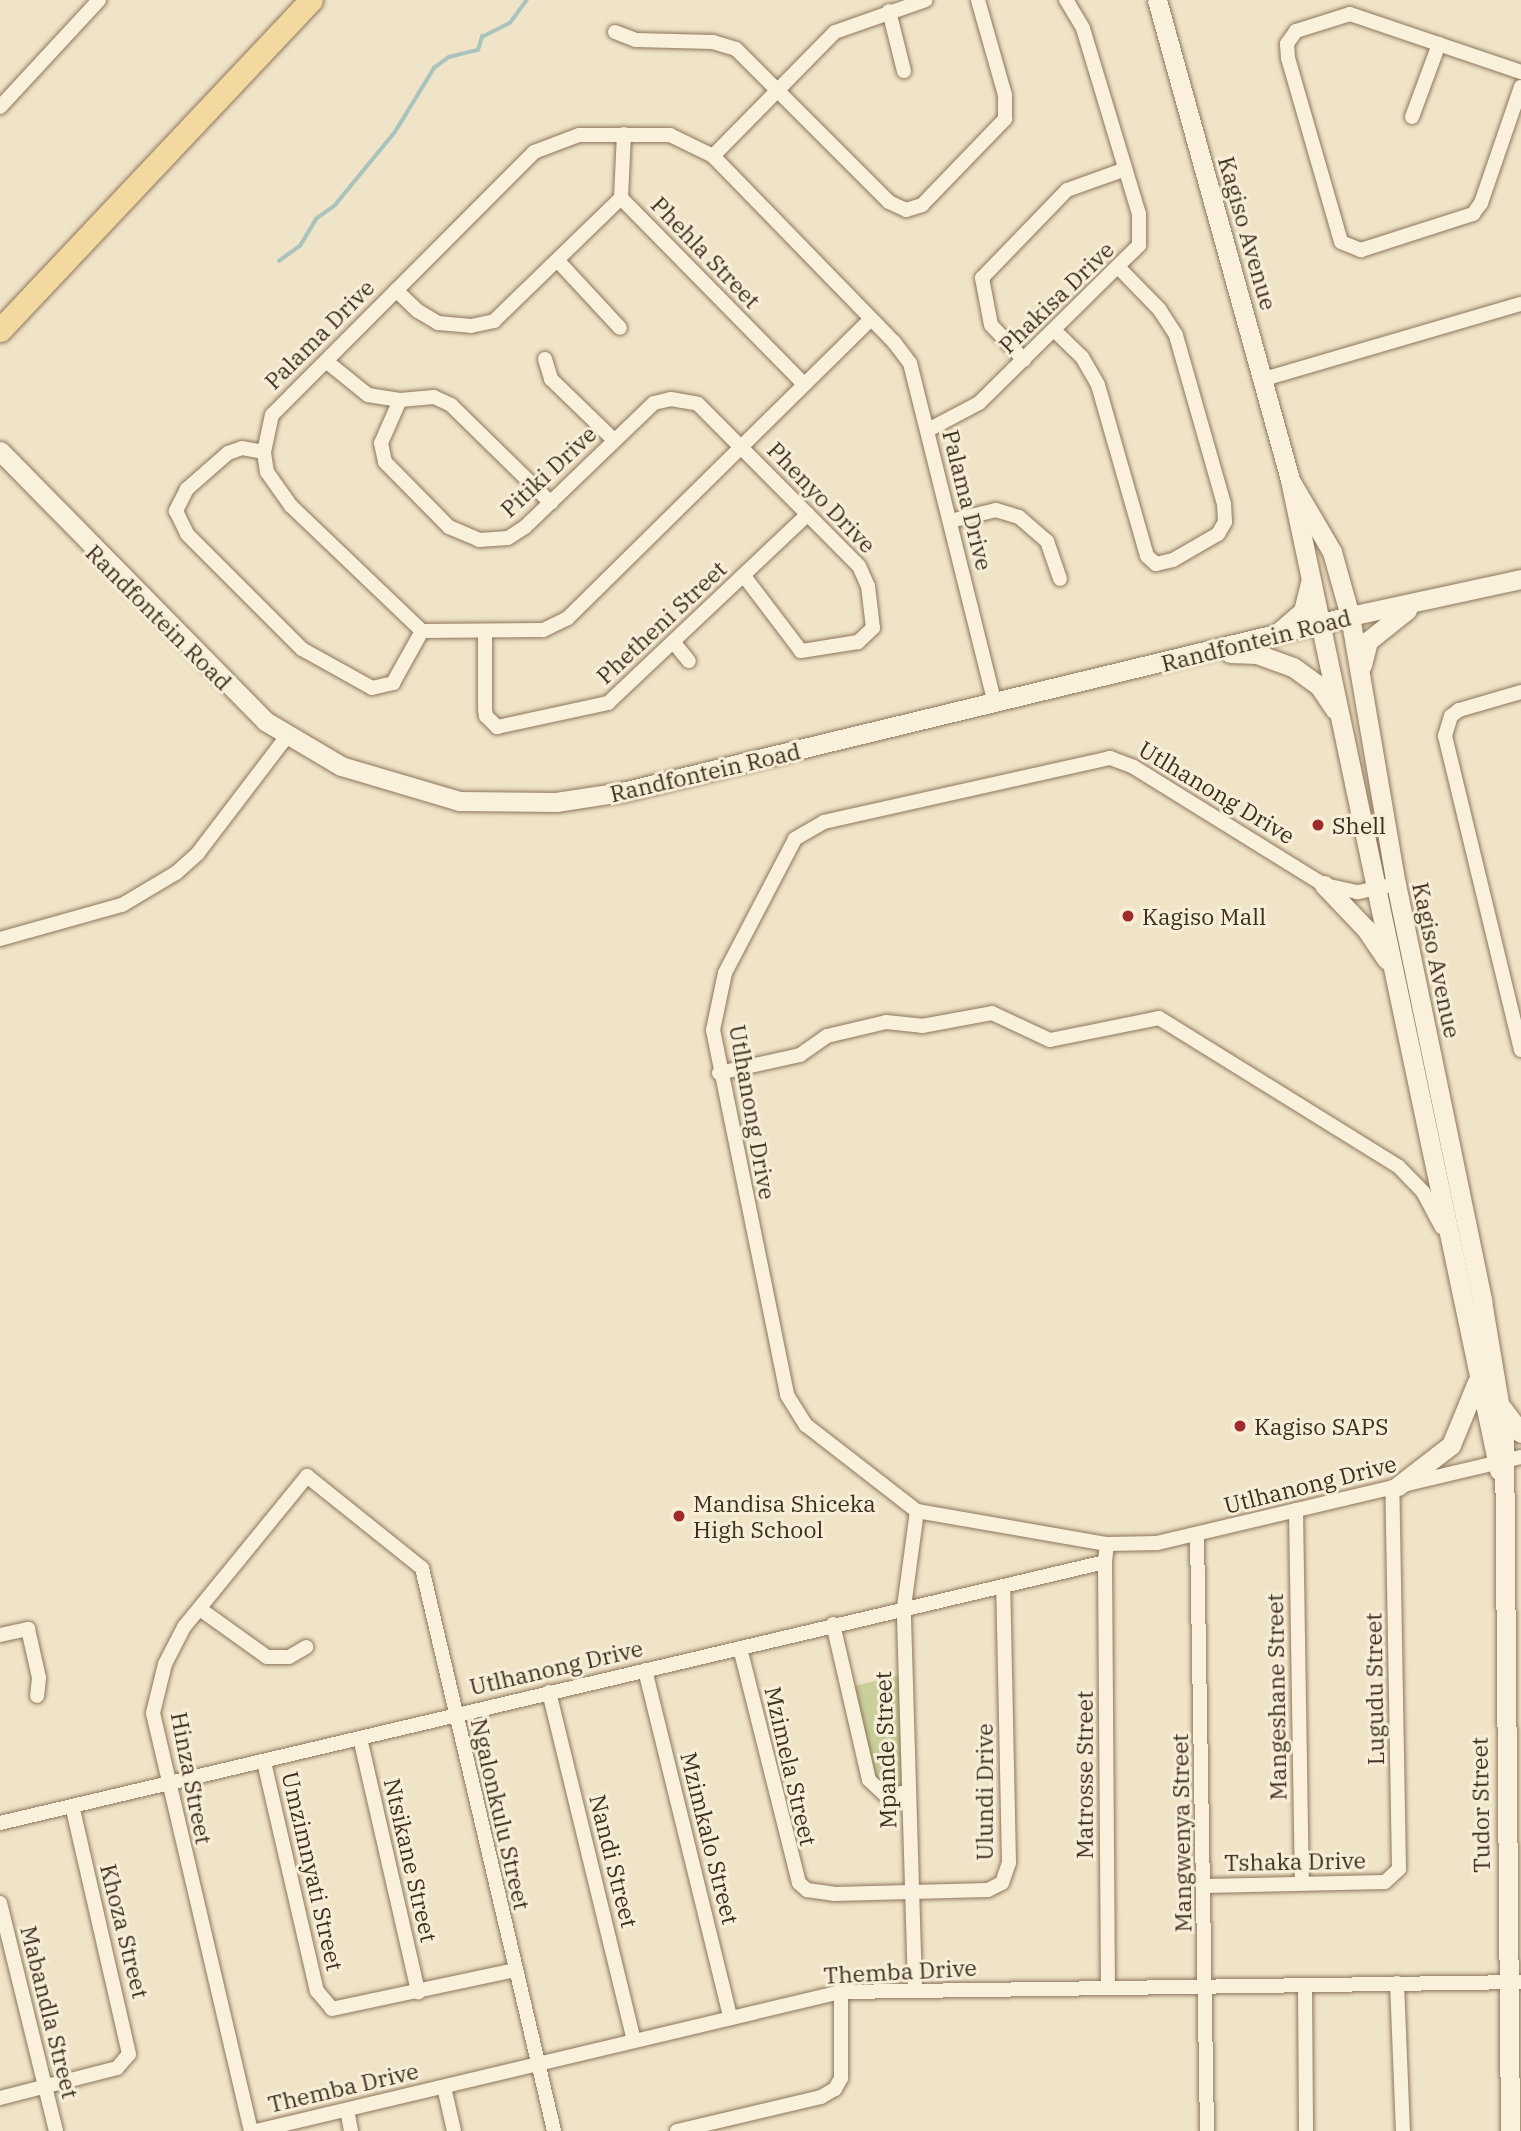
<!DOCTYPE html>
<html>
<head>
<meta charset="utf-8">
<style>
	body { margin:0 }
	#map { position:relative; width:1521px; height:2131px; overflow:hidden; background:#f0e4c8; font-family:"IBM Plex Serif",serif }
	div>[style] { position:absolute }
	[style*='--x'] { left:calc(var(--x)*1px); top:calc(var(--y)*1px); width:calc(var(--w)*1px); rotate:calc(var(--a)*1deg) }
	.green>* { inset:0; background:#c9cf9b }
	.stream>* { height:3.5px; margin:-1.75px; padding:0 1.75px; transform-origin:1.75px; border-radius:1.75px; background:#a9c4bc }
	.roads { filter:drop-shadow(0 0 2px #8d765c) drop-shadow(0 0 2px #8d765c) }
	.street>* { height:14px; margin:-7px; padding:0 7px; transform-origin:7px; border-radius:7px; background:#faf1dc }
	.secondary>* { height:19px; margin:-9.5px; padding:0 9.5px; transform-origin:9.5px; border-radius:9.5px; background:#faf1dc }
	.primary>* { height:23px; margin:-11.5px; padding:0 11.5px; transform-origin:11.5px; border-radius:11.5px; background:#f3d9a0 }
	.dots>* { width:19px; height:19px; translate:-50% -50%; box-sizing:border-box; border:4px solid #f7eed8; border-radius:50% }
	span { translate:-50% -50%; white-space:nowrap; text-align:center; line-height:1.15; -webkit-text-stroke:6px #f7eed8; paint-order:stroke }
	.street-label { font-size:23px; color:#3d2e20 }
	.poi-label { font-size:23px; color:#3d2e20 }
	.left { translate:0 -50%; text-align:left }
</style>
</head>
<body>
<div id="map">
	<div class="green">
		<div style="clip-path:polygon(900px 1675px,905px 1784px,886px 1789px,874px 1778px,854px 1686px)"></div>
	</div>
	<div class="stream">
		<div style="--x:279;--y:261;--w:26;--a:-36"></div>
		<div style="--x:300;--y:246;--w:31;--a:-59"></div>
		<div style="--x:316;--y:219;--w:24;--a:-36"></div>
		<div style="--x:335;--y:205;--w:94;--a:-50.6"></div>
		<div style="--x:395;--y:132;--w:75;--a:-58.6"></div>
		<div style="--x:434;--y:68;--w:19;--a:-36"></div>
		<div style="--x:449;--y:57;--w:30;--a:-14"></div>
		<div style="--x:478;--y:50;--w:14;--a:-73"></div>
		<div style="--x:482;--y:37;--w:31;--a:-27"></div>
		<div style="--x:510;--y:23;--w:29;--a:-54"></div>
	</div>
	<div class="roads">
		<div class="street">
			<div style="--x:889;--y:11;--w:62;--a:76"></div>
			<div style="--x:615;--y:32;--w:22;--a:21"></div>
			<div style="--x:636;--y:40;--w:77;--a:1.5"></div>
			<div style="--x:713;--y:42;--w:24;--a:17"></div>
			<div style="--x:736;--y:49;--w:216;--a:45"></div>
			<div style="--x:889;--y:202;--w:19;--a:25"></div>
			<div style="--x:906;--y:210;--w:17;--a:-17"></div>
			<div style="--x:922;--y:205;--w:120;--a:-46"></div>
			<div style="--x:1005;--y:119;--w:24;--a:-90"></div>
			<div style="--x:1005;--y:95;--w:99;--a:-105.9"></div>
			<div style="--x:1521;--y:72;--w:181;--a:-161.3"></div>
			<div style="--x:1350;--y:14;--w:57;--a:162.5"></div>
			<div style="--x:1296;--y:31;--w:16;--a:125"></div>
			<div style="--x:1287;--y:44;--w:14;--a:86"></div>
			<div style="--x:1288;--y:58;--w:191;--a:73.9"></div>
			<div style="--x:1341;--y:242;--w:22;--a:22"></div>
			<div style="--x:1361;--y:250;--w:118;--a:-17.8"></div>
			<div style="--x:1473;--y:214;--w:14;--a:-54"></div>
			<div style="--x:1481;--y:203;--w:123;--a:-71"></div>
			<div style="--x:0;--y:107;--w:146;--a:-47.2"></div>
			<div style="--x:1412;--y:117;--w:78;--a:-69.7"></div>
			<div style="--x:624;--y:134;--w:64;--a:92.7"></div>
			<div style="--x:621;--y:198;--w:261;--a:45.5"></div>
			<div style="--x:713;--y:156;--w:174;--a:-45.5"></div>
			<div style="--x:835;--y:32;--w:96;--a:-19.4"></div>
			<div style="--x:558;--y:261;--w:91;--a:47.2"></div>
			<div style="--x:396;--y:290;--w:30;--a:44"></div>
			<div style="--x:418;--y:311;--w:23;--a:31"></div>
			<div style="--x:438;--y:323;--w:33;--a:5"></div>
			<div style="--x:471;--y:326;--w:24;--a:-12"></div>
			<div style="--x:494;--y:321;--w:177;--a:-44.1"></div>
			<div style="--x:871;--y:319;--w:426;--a:135.4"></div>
			<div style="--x:568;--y:618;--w:28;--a:154"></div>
			<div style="--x:543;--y:630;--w:121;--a:179.5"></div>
			<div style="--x:422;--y:631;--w:181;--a:-136.3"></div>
			<div style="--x:291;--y:506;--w:42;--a:-125.2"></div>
			<div style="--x:267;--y:472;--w:20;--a:-99"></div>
			<div style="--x:264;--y:452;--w:38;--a:-78"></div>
			<div style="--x:272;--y:415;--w:371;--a:-45.1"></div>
			<div style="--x:534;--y:152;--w:48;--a:-20.7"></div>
			<div style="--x:579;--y:135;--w:91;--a:0"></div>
			<div style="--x:670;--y:135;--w:48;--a:26"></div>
			<div style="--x:713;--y:156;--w:260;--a:45.8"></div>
			<div style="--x:894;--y:342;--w:26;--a:53"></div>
			<div style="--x:910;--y:363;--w:351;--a:76"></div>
			<div style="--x:1055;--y:331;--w:37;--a:44"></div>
			<div style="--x:1082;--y:357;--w:32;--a:60"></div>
			<div style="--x:1098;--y:385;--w:178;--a:74"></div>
			<div style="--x:1147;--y:556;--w:12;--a:42"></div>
			<div style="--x:1156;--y:564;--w:17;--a:-13"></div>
			<div style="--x:1173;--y:560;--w:52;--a:-30"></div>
			<div style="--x:1218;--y:534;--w:14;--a:-60"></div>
			<div style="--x:1225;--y:522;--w:18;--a:-93"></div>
			<div style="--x:1224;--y:504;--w:176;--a:-105.9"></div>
			<div style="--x:1176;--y:335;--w:30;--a:-123"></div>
			<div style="--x:1160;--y:310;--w:57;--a:-134.3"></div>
			<div style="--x:545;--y:359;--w:21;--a:73"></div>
			<div style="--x:551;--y:379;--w:88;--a:44.1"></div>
			<div style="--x:1024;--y:360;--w:48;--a:-133.3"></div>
			<div style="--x:991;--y:325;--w:48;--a:-100.8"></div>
			<div style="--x:982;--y:278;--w:122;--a:-46"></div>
			<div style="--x:1067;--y:190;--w:59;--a:-19.7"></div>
			<div style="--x:326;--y:361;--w:54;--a:39"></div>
			<div style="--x:368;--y:395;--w:32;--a:9"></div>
			<div style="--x:400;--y:400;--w:34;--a:-5"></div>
			<div style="--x:434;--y:397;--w:19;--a:25"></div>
			<div style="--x:451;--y:405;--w:140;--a:44.4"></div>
			<div style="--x:1264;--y:379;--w:268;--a:-16.3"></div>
			<div style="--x:400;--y:400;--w:47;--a:113.8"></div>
			<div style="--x:381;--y:443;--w:19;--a:78"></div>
			<div style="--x:385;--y:462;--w:91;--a:45.4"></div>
			<div style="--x:449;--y:527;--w:33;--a:23"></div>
			<div style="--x:479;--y:540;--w:29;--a:-4"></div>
			<div style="--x:508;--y:538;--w:20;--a:-33"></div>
			<div style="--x:525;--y:527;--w:179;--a:-43.9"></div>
			<div style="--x:654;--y:403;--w:17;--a:-13"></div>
			<div style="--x:671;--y:399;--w:27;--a:10"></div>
			<div style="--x:698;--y:404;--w:228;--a:45.2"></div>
			<div style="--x:859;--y:566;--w:22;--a:66"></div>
			<div style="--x:868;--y:586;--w:42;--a:83.2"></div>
			<div style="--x:873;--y:628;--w:21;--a:137"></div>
			<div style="--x:858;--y:642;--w:58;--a:171"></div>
			<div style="--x:801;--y:651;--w:94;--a:-127.2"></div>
			<div style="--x:928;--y:430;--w:58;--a:-27.9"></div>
			<div style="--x:979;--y:403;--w:225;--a:-44.6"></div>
			<div style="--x:1139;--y:245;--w:31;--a:-90"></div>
			<div style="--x:1139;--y:214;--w:194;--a:-106.8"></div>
			<div style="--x:1083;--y:28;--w:33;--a:-121"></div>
			<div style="--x:264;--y:452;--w:22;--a:-170"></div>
			<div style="--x:242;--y:448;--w:15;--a:160"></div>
			<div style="--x:228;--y:453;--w:55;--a:138.7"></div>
			<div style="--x:187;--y:489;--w:25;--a:117"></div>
			<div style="--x:176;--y:511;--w:25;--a:64"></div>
			<div style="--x:187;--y:534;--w:163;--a:45"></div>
			<div style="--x:302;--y:649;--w:80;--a:29.1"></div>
			<div style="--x:372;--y:688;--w:22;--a:-13"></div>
			<div style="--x:393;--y:683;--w:60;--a:-60.9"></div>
			<div style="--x:950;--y:521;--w:47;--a:-13.4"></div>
			<div style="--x:996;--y:510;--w:24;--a:17"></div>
			<div style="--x:1019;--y:517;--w:37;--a:41"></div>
			<div style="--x:1047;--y:541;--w:40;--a:71.1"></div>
			<div style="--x:485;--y:633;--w:76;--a:90"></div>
			<div style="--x:485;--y:709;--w:7;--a:82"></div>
			<div style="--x:486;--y:716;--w:16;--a:45"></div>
			<div style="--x:497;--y:727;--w:114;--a:-12.2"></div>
			<div style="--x:608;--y:703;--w:275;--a:-43.4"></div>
			<div style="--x:675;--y:644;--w:22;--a:51"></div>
			<div style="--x:1521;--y:692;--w:65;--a:163.8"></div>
			<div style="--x:1459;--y:710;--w:10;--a:143"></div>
			<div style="--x:1451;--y:716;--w:21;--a:107"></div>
			<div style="--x:1445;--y:736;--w:323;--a:76.4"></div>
			<div style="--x:1396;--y:884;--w:40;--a:168"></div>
			<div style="--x:1357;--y:892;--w:34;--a:-168"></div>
			<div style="--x:1324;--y:885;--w:224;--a:-148.2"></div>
			<div style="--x:1134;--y:767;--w:26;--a:-159"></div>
			<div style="--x:1110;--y:758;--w:293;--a:167.4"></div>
			<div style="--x:824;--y:822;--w:34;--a:150"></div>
			<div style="--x:795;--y:839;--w:151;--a:117.6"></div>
			<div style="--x:725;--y:973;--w:58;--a:101.9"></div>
			<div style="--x:713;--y:1030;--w:372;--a:78.5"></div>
			<div style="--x:787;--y:1395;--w:36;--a:58"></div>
			<div style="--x:806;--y:1425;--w:140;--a:37.8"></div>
			<div style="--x:917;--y:1511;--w:193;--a:9.9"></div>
			<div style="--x:1107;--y:1544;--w:50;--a:-1.1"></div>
			<div style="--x:1157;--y:1543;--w:374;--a:-13.3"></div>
			<div style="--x:0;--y:939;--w:127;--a:-15.6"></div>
			<div style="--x:122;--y:905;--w:63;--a:-30.7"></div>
			<div style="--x:176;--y:873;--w:30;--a:-42"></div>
			<div style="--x:198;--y:853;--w:147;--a:-52.7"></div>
			<div style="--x:719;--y:1073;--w:83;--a:-12.5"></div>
			<div style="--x:800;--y:1055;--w:33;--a:-35"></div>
			<div style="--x:827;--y:1036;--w:61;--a:-13.3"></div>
			<div style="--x:886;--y:1022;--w:36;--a:6"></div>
			<div style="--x:922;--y:1026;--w:71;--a:-10.5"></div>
			<div style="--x:992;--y:1013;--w:64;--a:25"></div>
			<div style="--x:1050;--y:1040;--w:111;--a:-11.4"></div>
			<div style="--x:1159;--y:1018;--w:282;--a:31.8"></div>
			<div style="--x:1399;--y:1167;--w:35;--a:46"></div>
			<div style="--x:1423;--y:1192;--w:40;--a:62"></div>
			<div style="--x:1296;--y:1510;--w:373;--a:89.1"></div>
			<div style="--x:1197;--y:1534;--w:597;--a:89.04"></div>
			<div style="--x:1105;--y:1562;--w:425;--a:89.6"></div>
			<div style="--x:200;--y:1609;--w:82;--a:35.6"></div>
			<div style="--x:267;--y:1657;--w:22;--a:0"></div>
			<div style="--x:289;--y:1657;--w:20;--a:-30"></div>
			<div style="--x:833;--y:1624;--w:160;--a:77"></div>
			<div style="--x:869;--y:1780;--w:22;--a:43"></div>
			<div style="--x:885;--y:1795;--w:24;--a:-7"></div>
			<div style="--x:0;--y:1635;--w:29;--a:-12"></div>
			<div style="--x:28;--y:1629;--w:50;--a:77.3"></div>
			<div style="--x:39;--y:1678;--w:18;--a:96"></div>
			<div style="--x:740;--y:1648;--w:242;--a:75.9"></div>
			<div style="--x:799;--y:1883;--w:11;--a:41"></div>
			<div style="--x:807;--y:1890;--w:27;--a:8"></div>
			<div style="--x:834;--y:1894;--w:154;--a:-1.5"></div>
			<div style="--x:988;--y:1890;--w:16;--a:-27"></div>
			<div style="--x:1002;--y:1883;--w:21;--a:-71"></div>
			<div style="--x:1009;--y:1863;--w:277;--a:-91.2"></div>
			<div style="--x:645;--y:1670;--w:357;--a:76.2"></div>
			<div style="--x:549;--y:1692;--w:358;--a:76.3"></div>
			<div style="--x:360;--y:1738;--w:261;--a:77.1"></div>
			<div style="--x:264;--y:1762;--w:235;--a:77"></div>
			<div style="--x:317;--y:1991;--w:23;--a:50"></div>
			<div style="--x:332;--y:2009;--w:187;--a:-12"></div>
			<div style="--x:0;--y:1823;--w:1135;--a:-13.29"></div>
			<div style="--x:1105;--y:1562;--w:18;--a:-84"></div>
			<div style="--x:1205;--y:1886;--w:180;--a:-1.3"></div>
			<div style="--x:1385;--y:1882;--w:19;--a:-43"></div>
			<div style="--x:1399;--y:1869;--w:382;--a:-91"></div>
			<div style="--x:0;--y:1903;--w:235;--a:76.2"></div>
			<div style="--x:1397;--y:1983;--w:148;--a:87.7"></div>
			<div style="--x:1305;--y:1985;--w:146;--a:89.6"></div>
			<div style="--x:915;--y:1988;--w:381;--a:-91.7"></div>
			<div style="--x:904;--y:1607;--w:97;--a:-82.3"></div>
			<div style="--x:444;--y:2087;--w:45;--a:77.2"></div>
			<div style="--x:0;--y:2098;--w:121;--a:-14.4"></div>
			<div style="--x:117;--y:2068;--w:18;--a:-49"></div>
			<div style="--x:129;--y:2054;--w:254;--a:-102.9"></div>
			<div style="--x:347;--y:2110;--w:21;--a:79"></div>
			<div style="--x:251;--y:2131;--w:429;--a:-103.2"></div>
			<div style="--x:153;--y:1713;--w:50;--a:-76.2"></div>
			<div style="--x:165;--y:1664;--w:42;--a:-62.8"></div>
			<div style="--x:184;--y:1627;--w:195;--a:-50.8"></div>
			<div style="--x:307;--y:1476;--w:147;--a:38.7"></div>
			<div style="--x:422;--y:1568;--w:578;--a:76.8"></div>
			<div style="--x:256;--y:2131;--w:601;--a:-13.37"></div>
			<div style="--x:841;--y:1992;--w:680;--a:-0.84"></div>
			<div style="--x:677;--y:2131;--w:148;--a:-13.3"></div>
			<div style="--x:821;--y:2097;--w:16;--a:-30"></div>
			<div style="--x:835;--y:2089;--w:13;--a:-61"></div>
			<div style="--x:841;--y:2078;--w:86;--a:-90"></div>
		</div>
		<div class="secondary">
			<div style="--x:1157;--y:0;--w:498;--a:74.5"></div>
			<div style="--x:1290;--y:480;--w:1012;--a:78.08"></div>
			<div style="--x:0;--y:451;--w:378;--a:45.5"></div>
			<div style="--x:265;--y:721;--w:88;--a:30.6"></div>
			<div style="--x:341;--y:766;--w:123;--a:16.5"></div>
			<div style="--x:459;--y:801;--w:97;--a:0.6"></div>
			<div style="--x:556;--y:802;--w:67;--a:-8.6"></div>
			<div style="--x:622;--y:792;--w:749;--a:-13.59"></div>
			<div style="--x:1350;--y:616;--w:175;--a:-12.2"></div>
			<div style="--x:1290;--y:480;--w:83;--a:59.7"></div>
			<div style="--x:1332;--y:552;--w:66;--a:74.3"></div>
			<div style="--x:1350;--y:616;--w:272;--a:80.3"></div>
			<div style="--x:1396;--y:884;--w:426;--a:78.3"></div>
			<div style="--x:1482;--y:1301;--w:133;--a:80.5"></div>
			<div style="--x:1504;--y:1432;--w:699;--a:89.51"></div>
			<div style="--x:1280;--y:631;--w:30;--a:-41"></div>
			<div style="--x:1303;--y:611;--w:30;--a:-76"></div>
			<div style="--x:1230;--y:653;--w:27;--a:2"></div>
			<div style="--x:1257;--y:654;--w:38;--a:20"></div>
			<div style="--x:1293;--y:667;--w:32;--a:36"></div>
			<div style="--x:1319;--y:686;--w:29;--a:56"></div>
			<div style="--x:1362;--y:665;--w:25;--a:-76"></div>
			<div style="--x:1368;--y:641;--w:50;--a:-38.5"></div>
			<div style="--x:1324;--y:885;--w:61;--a:46.3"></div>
			<div style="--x:1366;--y:929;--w:37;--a:56"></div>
			<div style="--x:1502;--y:1408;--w:31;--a:53"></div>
			<div style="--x:1398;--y:1486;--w:67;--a:-37.7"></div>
			<div style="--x:1451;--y:1445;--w:68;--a:-67.6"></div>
		</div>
		<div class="primary">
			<div style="--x:0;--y:330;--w:453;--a:-46.7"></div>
		</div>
	</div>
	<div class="dots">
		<div style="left:1318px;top:825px;background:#9e2a2b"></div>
		<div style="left:1128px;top:916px;background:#9e2a2b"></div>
		<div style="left:1240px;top:1426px;background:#9e2a2b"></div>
		<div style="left:679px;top:1516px;background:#9e2a2b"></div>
	</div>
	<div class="street-label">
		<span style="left:1248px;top:233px;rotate:74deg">Kagiso Avenue</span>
		<span style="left:706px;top:252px;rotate:46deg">Phehla Street</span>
		<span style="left:1056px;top:297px;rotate:-44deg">Phakisa Drive</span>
		<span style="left:319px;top:334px;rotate:-45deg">Palama Drive</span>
		<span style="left:548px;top:471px;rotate:-43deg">Pitiki Drive</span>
		<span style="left:822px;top:497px;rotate:46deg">Phenyo Drive</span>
		<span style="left:968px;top:500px;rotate:76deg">Palama Drive</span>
		<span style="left:159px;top:617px;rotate:45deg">Randfontein Road</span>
		<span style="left:661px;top:622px;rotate:-43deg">Phetheni Street</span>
		<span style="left:1256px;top:640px;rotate:-14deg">Randfontein Road</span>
		<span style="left:705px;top:772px;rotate:-13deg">Randfontein Road</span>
		<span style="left:1217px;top:792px;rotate:31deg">Utlhanong Drive</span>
		<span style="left:1437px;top:960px;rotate:78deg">Kagiso Avenue</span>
		<span style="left:753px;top:1112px;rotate:80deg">Utlhanong Drive</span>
		<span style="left:1310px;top:1484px;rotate:-14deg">Utlhanong Drive</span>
		<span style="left:556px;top:1667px;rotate:-13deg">Utlhanong Drive</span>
		<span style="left:1374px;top:1689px;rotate:-91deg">Lugudu Street</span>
		<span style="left:1276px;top:1697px;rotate:-91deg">Mangeshane Street</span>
		<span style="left:885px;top:1750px;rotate:-92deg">Mpande Street</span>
		<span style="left:791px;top:1766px;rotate:77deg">Mzimela Street</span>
		<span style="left:1084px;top:1775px;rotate:-90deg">Matrosse Street</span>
		<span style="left:192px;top:1778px;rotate:79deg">Hinza Street</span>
		<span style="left:984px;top:1792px;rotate:-90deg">Ulundi Drive</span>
		<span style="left:1480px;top:1805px;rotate:-91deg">Tudor Street</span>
		<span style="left:501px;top:1814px;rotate:77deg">Ngalonkulu Street</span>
		<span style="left:1181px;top:1833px;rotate:-91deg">Mangwenya Street</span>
		<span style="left:710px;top:1838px;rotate:76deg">Mzimkalo Street</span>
		<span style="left:411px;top:1860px;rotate:77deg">Ntsikane Street</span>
		<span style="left:614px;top:1861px;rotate:76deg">Nandi Street</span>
		<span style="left:1295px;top:1861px;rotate:-1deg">Tshaka Drive</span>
		<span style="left:313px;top:1871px;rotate:77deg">Umzimnyati Street</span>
		<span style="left:125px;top:1931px;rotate:76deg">Khoza Street</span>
		<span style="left:900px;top:1971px;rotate:-3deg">Themba Drive</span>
		<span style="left:50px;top:2012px;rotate:76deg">Mabandla Street</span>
		<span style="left:343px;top:2087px;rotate:-13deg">Themba Drive</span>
	</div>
	<div class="poi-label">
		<span class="left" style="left:1332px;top:825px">Shell</span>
		<span class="left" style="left:1142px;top:916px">Kagiso Mall</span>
		<span class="left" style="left:1254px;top:1426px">Kagiso SAPS</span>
		<span class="left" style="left:693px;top:1516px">Mandisa Shiceka<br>High School</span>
	</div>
</div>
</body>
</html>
